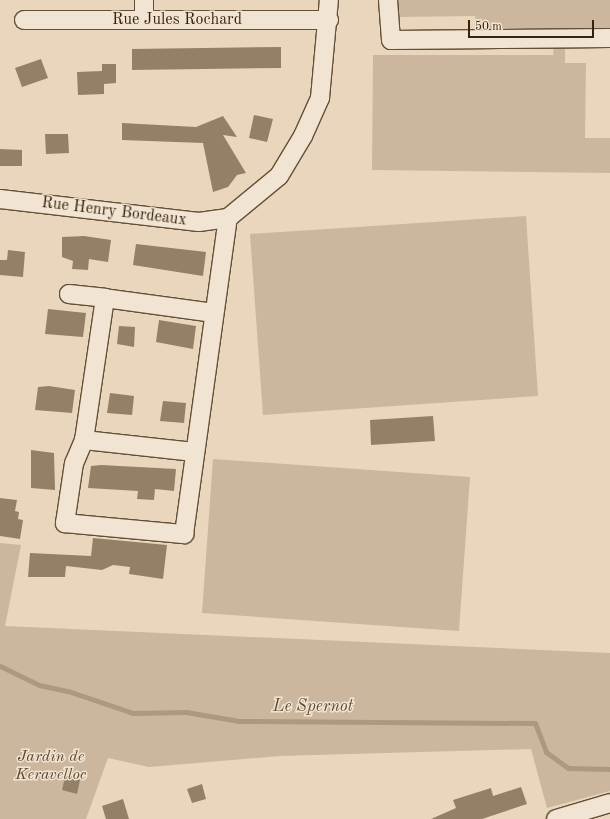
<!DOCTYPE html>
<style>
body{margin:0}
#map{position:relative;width:610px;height:819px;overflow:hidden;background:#ead6bc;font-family:"Old Standard TT",serif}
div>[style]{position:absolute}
.green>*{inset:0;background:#ccb79e}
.stream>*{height:5px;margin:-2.5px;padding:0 2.5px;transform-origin:2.5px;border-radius:2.5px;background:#ad997f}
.building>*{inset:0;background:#948067}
.roads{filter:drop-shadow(1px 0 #644f36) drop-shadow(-1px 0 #644f36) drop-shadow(0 1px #644f36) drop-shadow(0 -1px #644f36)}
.minor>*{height:18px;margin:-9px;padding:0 9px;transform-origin:9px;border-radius:9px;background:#f1e4d3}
span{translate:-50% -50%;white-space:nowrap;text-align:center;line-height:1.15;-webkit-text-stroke:3px #f1e4d3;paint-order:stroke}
.street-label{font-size:16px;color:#37220a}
.park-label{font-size:16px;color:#5c472f;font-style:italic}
.water-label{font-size:17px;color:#604c33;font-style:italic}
.scale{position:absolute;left:468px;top:20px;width:126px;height:18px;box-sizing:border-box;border:2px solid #37220a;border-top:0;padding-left:5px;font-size:12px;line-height:14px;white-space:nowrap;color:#37220a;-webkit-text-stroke:3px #f1e4d3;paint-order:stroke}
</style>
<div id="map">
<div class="green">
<div style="clip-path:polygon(397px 0,610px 0,610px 28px,476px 29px,475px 16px,398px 17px)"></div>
<div style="clip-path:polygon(554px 45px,565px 46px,565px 63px,586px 63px,585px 138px,610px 138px,610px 173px,372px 170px,373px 55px,553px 55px)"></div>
<div style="clip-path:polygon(526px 216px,538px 396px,263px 415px,250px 234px)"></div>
<div style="clip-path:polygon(213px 459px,470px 477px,459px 631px,202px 613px)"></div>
<div style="clip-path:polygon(0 543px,21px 545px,5px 626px,610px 653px,610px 791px,547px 808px,531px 749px,280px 756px,149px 767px,108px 758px,86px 819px,0 819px)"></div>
</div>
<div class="stream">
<div style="left:0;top:666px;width:43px;rotate:26deg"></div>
<div style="left:39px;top:685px;width:30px;rotate:12deg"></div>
<div style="left:68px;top:691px;width:69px;rotate:18.7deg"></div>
<div style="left:133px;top:713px;width:53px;rotate:-1.1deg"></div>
<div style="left:186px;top:712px;width:54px;rotate:9.6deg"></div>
<div style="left:239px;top:721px;width:296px;rotate:0.4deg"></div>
<div style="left:535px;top:723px;width:31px;rotate:69deg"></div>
<div style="left:546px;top:752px;width:27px;rotate:36deg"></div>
<div style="left:568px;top:768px;width:42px;rotate:1.4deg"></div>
</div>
<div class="building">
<div style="clip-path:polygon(281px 47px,281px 68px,132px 70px,132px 49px)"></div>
<div style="clip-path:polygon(41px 59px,48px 78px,22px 87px,15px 68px)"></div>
<div style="clip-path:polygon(102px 64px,116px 64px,116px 83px,104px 84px,104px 94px,78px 95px,77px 72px,102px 71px)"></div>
<div style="clip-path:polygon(254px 115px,273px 119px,267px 142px,249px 138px)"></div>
<div style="clip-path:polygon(223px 116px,237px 137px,223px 135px,246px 173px,237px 175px,228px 187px,213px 192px,203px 143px,122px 140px,122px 123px,196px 127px)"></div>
<div style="clip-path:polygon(45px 134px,68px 134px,69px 153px,46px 154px)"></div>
<div style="clip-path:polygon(0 149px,22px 150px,22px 166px,0 166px)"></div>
<div style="clip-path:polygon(84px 236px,111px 240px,108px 262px,89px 259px,88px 270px,72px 269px,73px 261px,62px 257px,62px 237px)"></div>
<div style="clip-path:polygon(136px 244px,206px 252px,203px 276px,133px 265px)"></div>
<div style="clip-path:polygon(8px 250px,25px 252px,23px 277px,0 275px,0 260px,7px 260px)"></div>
<div style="clip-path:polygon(48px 309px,86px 313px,83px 337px,45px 334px)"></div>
<div style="clip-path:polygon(159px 320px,196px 326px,193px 349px,156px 342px)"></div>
<div style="clip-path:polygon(119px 326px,135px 327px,134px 347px,117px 344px)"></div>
<div style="clip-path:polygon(49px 386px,75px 390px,72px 413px,35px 410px,38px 387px)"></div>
<div style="clip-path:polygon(110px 393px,134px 396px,132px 415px,107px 413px)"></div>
<div style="clip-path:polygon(163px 401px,186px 403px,184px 423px,160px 421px)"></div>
<div style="clip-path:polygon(433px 416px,435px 441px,371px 445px,370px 420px)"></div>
<div style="clip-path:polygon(31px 450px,54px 453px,55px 490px,31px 488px)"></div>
<div style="clip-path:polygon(101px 465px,176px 469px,174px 491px,155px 489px,154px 500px,137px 499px,138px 491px,88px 488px,91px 466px)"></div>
<div style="clip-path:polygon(0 498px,17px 500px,15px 511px,19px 512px,18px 519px,23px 520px,20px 539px,0 536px)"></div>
<div style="clip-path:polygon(93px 538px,167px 545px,163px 579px,129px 574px,130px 567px,113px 565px,102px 570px,66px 566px,65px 577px,28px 577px,30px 553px,91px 556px)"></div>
<div style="clip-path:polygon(65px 777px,80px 780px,77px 794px,62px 790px)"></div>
<div style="clip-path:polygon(202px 784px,206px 799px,192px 803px,187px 789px)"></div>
<div style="clip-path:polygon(521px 787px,527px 804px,482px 819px,431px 819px,456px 808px,453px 800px,491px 788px,493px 796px)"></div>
<div style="clip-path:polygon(123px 799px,129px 819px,106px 819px,102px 806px)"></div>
</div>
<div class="roads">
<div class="minor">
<div style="left:144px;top:0;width:20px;rotate:90deg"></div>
<div style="left:388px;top:0;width:40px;rotate:85.7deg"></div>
<div style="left:391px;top:40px;width:219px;rotate:-0.5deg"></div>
<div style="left:24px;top:20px;width:305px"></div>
<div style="left:0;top:199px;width:200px;rotate:6.6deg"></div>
<div style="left:199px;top:222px;width:29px;rotate:-8deg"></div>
<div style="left:228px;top:218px;width:66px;rotate:-39.5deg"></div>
<div style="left:279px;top:176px;width:47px;rotate:-59deg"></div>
<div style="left:303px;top:136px;width:42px;rotate:-65.9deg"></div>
<div style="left:320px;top:98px;width:98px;rotate:-84.8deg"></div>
<div style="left:69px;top:294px;width:36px;rotate:6deg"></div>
<div style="left:214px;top:313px;width:110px;rotate:-172.2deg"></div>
<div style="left:105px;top:298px;width:144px;rotate:98.4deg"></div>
<div style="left:84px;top:440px;width:25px;rotate:113deg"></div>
<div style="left:74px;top:463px;width:61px;rotate:98.5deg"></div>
<div style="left:65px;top:523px;width:120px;rotate:5.3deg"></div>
<div style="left:184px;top:534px;width:319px;rotate:-82.1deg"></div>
<div style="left:84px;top:440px;width:111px;rotate:6.2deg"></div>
<div style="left:556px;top:819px;width:56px;rotate:-16.5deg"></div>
</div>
</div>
<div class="street-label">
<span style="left:177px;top:20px">Rue Jules Rochard</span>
<span style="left:114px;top:212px;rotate:7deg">Rue Henry Bordeaux</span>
</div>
<div class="park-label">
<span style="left:51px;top:766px">Jardin de<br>Keravelloc</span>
</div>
<div class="water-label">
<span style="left:313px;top:707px">Le Spernot</span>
</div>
<div class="scale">50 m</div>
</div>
